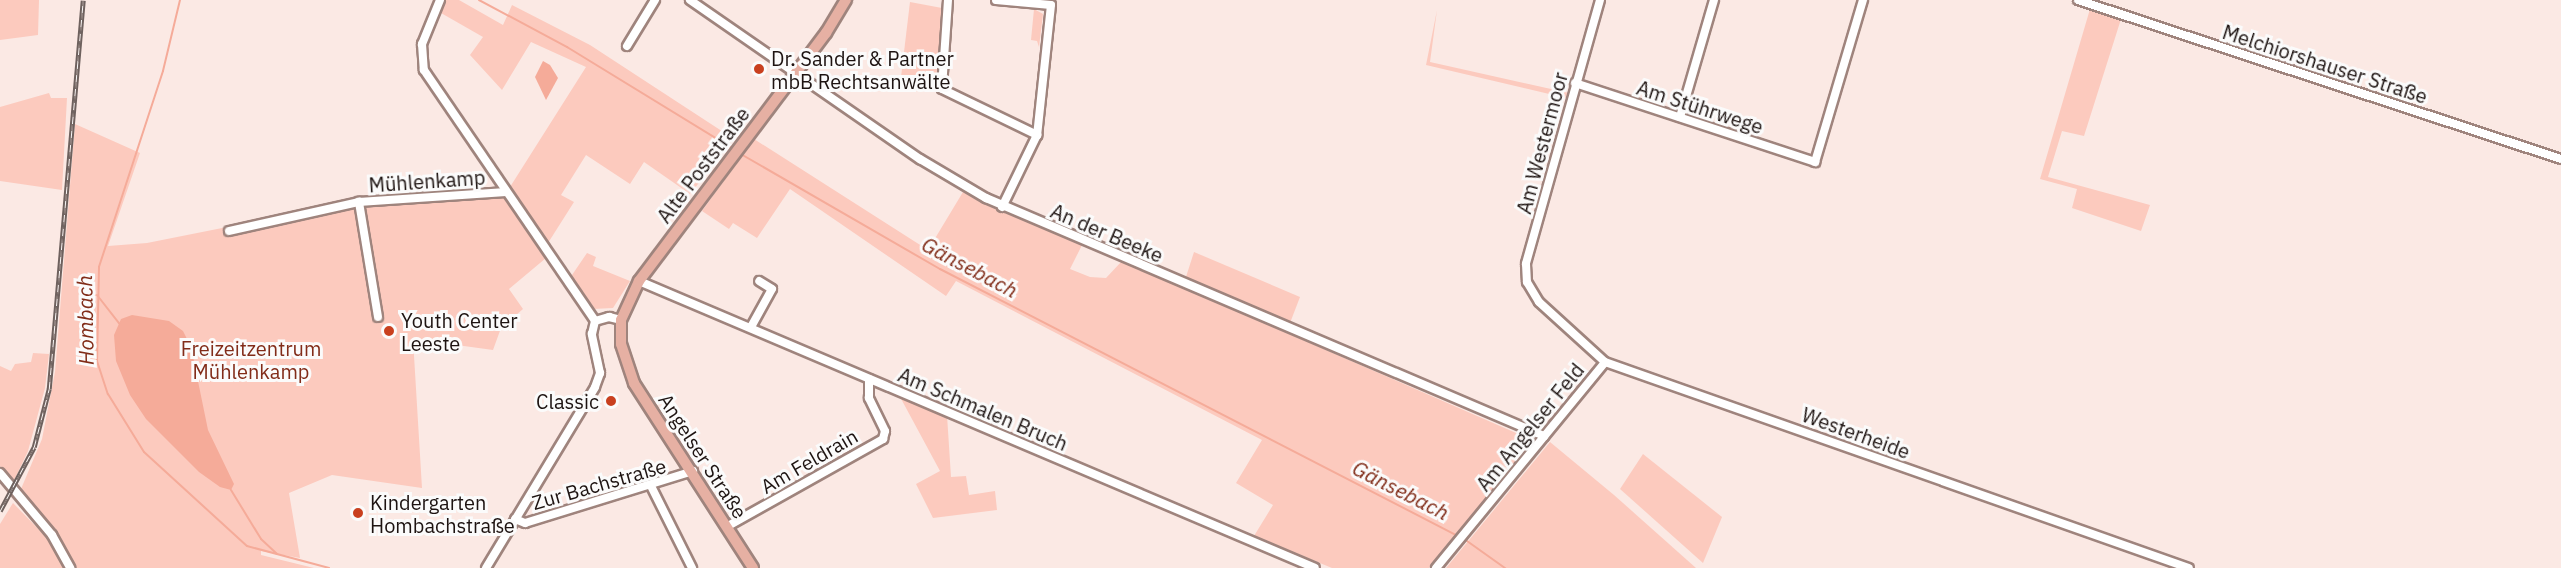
<!DOCTYPE html>
<meta charset="utf-8">
<style>
body{margin:0}
#map{position:relative;width:2561px;height:568px;overflow:hidden;background:#fbe9e4;font-family:"IBM Plex Sans",sans-serif}
div>[style]{position:absolute}
.green>*{inset:0;background:#fccabe}
.water>*{inset:0;background:#f5ab99}
.stream>*{height:2px;margin:-1px;padding:0 1px;transform-origin:1px;border-radius:1px;background:#f5ab99}
.roads{filter:drop-shadow(2px 0 #9f847d) drop-shadow(-2px 0 #9f847d) drop-shadow(0 2px #9f847d) drop-shadow(0 -2px #9f847d)}
.minor>*{height:8px;margin:-4px;padding:0 4px;transform-origin:4px;border-radius:4px;background:#fff}
.major>*{height:10px;margin:-5px;padding:0 5px;transform-origin:5px;border-radius:5px;background:#e6b0a3}
.rail>*{height:4.5px;margin-top:-2.25px;transform-origin:0;background:repeating-linear-gradient(90deg,#fbfbfb 0 7px,#6e615e 0 14px);box-sizing:border-box;border-block:2px solid #6e615e}
.dots>*{width:16px;height:16px;translate:-50% -50%;box-sizing:border-box;border:3px solid #fbfbfb;border-radius:50%}
span{translate:-50% -50%;white-space:nowrap;text-align:center;line-height:1.15;-webkit-text-stroke:6px #fbfbfb;paint-order:stroke}
.poi-label{font-size:20px;color:#1d1311}
.left{translate:0 -50%;text-align:left}
.right{translate:-100% -50%;text-align:right}
.street-label{font-size:20px;color:#1d1311}
.park-label{font-size:20px;color:#822c19}
.water-label{font-size:21px;color:#812c18;font-style:italic}
</style>
<div id="map">
<div class="green">
<div style="clip-path:polygon(0 0,39px 0,38px 35px,0 40px)"></div>
<div style="clip-path:polygon(446px 0,459px 0,503px 25px,512px 5px,590px 45px,734px 139px,690px 194px,644px 162px,630px 184px,586px 155px,561px 195px,574px 202px,548px 243px,510px 187px,586px 67px,531px 42px,502px 90px,470px 55px,483px 37px,441px 13px)"></div>
<div style="clip-path:polygon(910px 2px,942px 8px,937px 87px,901px 77px)"></div>
<div style="clip-path:polygon(1034px 9px,1043px 14px,1039px 47px,1037px 41px,1031px 40px)"></div>
<div style="clip-path:polygon(2090px 9px,2121px 19px,2084px 136px,2062px 131px,2048px 177px,2150px 205px,2141px 231px,2072px 208px,2077px 189px,2040px 179px)"></div>
<div style="clip-path:polygon(1437px 10px,1430px 62px,1569px 93px,1566px 98px,1426px 65px)"></div>
<div style="clip-path:polygon(49px 93px,51px 98px,67px 98px,62px 190px,0 181px,0 107px)"></div>
<div style="clip-path:polygon(75px 124px,140px 153px,108px 246px,147px 243px,317px 209px,498px 196px,508px 200px,546px 258px,509px 289px,523px 309px,501px 328px,493px 350px,413px 339px,422px 488px,332px 475px,289px 493px,300px 558px,261px 551px,261px 555px,314px 568px,74px 568px,59px 539px,21px 489px,42px 439px,55px 372px)"></div>
<div style="clip-path:polygon(754px 139px,928px 250px,963px 192px,1082px 245px,1070px 269px,1090px 277px,1106px 278px,1122px 261px,1523px 436px,1527px 448px,1429px 568px,1332px 568px,1254px 536px,1273px 505px,1236px 483px,1262px 440px,956px 281px,946px 296px,790px 189px,757px 238px,733px 223px,729px 229px,702px 211px)"></div>
<div style="clip-path:polygon(1194px 252px,1300px 297px,1290px 323px,1185px 280px)"></div>
<div style="clip-path:polygon(587px 253px,596px 257px,593px 266px,630px 281px,613px 308px,593px 309px,574px 283px,572px 275px)"></div>
<div style="clip-path:polygon(33px 353px,49px 354px,45px 388px,28px 451px,13px 483px,0 466px,0 366px,11px 371px,15px 364px,31px 362px)"></div>
<div style="clip-path:polygon(899px 395px,947px 415px,951px 477px,966px 476px,969px 495px,995px 491px,997px 510px,933px 518px,916px 484px,940px 471px)"></div>
<div style="clip-path:polygon(1550px 442px,1614px 495px,1696px 568px,1446px 568px)"></div>
<div style="clip-path:polygon(1643px 454px,1722px 517px,1703px 563px,1620px 489px)"></div>
<div style="clip-path:polygon(13px 503px,53px 544px,64px 568px,0 568px,0 524px)"></div>
</div>
<div class="water">
<div style="clip-path:polygon(543px 61px,550px 65px,558px 78px,546px 100px,535px 77px)"></div>
<div style="clip-path:polygon(132px 315px,169px 321px,183px 331px,191px 347px,208px 430px,234px 484px,231px 490px,220px 487px,199px 472px,146px 419px,130px 395px,116px 361px,114px 335px,121px 319px)"></div>
</div>
<div class="stream">
<div style="left:180px;top:0;width:73px;rotate:103.5deg"></div>
<div style="left:163px;top:71px;width:206px;rotate:108.1deg"></div>
<div style="left:99px;top:267px;width:94px;rotate:91.2deg"></div>
<div style="left:97px;top:361px;width:35px;rotate:72deg"></div>
<div style="left:108px;top:394px;width:68px;rotate:58.2deg"></div>
<div style="left:144px;top:452px;width:139px;rotate:42.4deg"></div>
<div style="left:247px;top:546px;width:85px;rotate:15deg"></div>
<div style="left:479px;top:0;width:100px;rotate:28.1deg"></div>
<div style="left:567px;top:47px;width:197px;rotate:31.5deg"></div>
<div style="left:739px;top:153px;width:232px;rotate:30deg"></div>
<div style="left:940px;top:269px;width:585px;rotate:27.27deg"></div>
<div style="left:97px;top:295px;width:36px;rotate:52deg"></div>
<div style="left:231px;top:490px;width:57px;rotate:58.5deg"></div>
<div style="left:261px;top:539px;width:22px;rotate:43deg"></div>
<div style="left:1467px;top:541px;width:47px;rotate:35.4deg"></div>
</div>
<div class="roads">
<div class="minor">
<div style="left:440px;top:0;width:48px;rotate:112.2deg"></div>
<div style="left:422px;top:44px;width:26px;rotate:86deg"></div>
<div style="left:424px;top:70px;width:304px;rotate:55.7deg"></div>
<div style="left:690px;top:0;width:280px;rotate:34.7deg"></div>
<div style="left:920px;top:159px;width:77px;rotate:30.6deg"></div>
<div style="left:986px;top:198px;width:607px;rotate:23.1deg"></div>
<div style="left:948px;top:0;width:89px;rotate:93.9deg"></div>
<div style="left:942px;top:89px;width:106px;rotate:25.8deg"></div>
<div style="left:996px;top:0;width:55px;rotate:5.2deg"></div>
<div style="left:1051px;top:5px;width:131px;rotate:96.1deg"></div>
<div style="left:1037px;top:135px;width:80px;rotate:115.9deg"></div>
<div style="left:1600px;top:0;width:274px;rotate:105.7deg"></div>
<div style="left:1526px;top:264px;width:18px;rotate:87deg"></div>
<div style="left:1527px;top:282px;width:23px;rotate:59deg"></div>
<div style="left:1539px;top:302px;width:89px;rotate:42.3deg"></div>
<div style="left:1605px;top:362px;width:619px;rotate:19.43deg"></div>
<div style="left:2078px;top:0;width:508px;rotate:18.22deg"></div>
<div style="left:627px;top:46px;width:54px;rotate:-58.7deg"></div>
<div style="left:1575px;top:83px;width:253px;rotate:18.2deg"></div>
<div style="left:1815px;top:162px;width:169px;rotate:-73.5deg"></div>
<div style="left:1680px;top:117px;width:122px;rotate:-73.8deg"></div>
<div style="left:229px;top:231px;width:133px;rotate:-12.6deg"></div>
<div style="left:639px;top:281px;width:734px;rotate:23deg"></div>
<div style="left:378px;top:317px;width:117px;rotate:-99.4deg"></div>
<div style="left:359px;top:202px;width:147px;rotate:-3.9deg"></div>
<div style="left:751px;top:327px;width:43px;rotate:-61.1deg"></div>
<div style="left:772px;top:289px;width:15px;rotate:-148deg"></div>
<div style="left:0;top:473px;width:81px;rotate:50deg"></div>
<div style="left:52px;top:535px;width:38px;rotate:61deg"></div>
<div style="left:651px;top:486px;width:92px;rotate:63.4deg"></div>
<div style="left:515px;top:519px;width:11px;rotate:22deg"></div>
<div style="left:525px;top:523px;width:176px;rotate:-17.2deg"></div>
<div style="left:728px;top:526px;width:178px;rotate:-29.3deg"></div>
<div style="left:883px;top:439px;width:8px;rotate:-76deg"></div>
<div style="left:885px;top:431px;width:37px;rotate:-116deg"></div>
<div style="left:869px;top:398px;width:19px;rotate:-90deg"></div>
<div style="left:486px;top:568px;width:211px;rotate:-58.9deg"></div>
<div style="left:595px;top:387px;width:15px;rotate:-70deg"></div>
<div style="left:600px;top:373px;width:40px;rotate:-102deg"></div>
<div style="left:592px;top:334px;width:13px;rotate:-77deg"></div>
<div style="left:595px;top:321px;width:15px;rotate:-16deg"></div>
<div style="left:609px;top:317px;width:12px;rotate:14deg"></div>
<div style="left:1436px;top:568px;width:266px;rotate:-50.6deg"></div>
</div>
<div class="major">
<div style="left:753px;top:568px;width:220px;rotate:-122.8deg"></div>
<div style="left:634px;top:383px;width:41px;rotate:-108.4deg"></div>
<div style="left:621px;top:344px;width:24px;rotate:-90deg"></div>
<div style="left:621px;top:320px;width:43px;rotate:-65.2deg"></div>
<div style="left:639px;top:281px;width:311px;rotate:-53deg"></div>
<div style="left:826px;top:33px;width:39px;rotate:-59deg"></div>
</div>
</div>
<div class="rail">
<div style="left:0;top:511px;width:72px;rotate:-62deg"></div>
<div style="left:34px;top:447px;width:60px;rotate:-75.5deg"></div>
<div style="left:49px;top:389px;width:390px;rotate:-85deg"></div>
</div>
<div class="dots">
<div style="left:759px;top:69px;background:#c9401f"></div>
<div style="left:389px;top:331px;background:#c9401f"></div>
<div style="left:611px;top:401px;background:#c9401f"></div>
<div style="left:358px;top:513px;background:#c9401f"></div>
</div>
<div class="poi-label">
<span class="left" style="left:771px;top:70px">Dr. Sander &amp; Partner<br>mbB Rechtsanwälte</span>
<span class="left" style="left:401px;top:332px">Youth Center<br>Leeste</span>
<span class="right" style="left:599px;top:401px">Classic</span>
<span class="left" style="left:370px;top:514px">Kindergarten<br>Hombachstraße</span>
</div>
<div class="street-label">
<span style="left:2325px;top:64px;rotate:18deg">Melchiorshauser Straße</span>
<span style="left:1700px;top:107px;rotate:18deg">Am Stührwege</span>
<span style="left:1542px;top:143px;rotate:-75deg">Am Westermoor</span>
<span style="left:703px;top:165px;rotate:-53deg">Alte Poststraße</span>
<span style="left:427px;top:181px;rotate:-4deg">Mühlenkamp</span>
<span style="left:1107px;top:233px;rotate:23deg">An der Beeke</span>
<span style="left:983px;top:409px;rotate:23deg">Am Schmalen Bruch</span>
<span style="left:1530px;top:427px;rotate:-51deg">Am Angelser Feld</span>
<span style="left:1856px;top:433px;rotate:20deg">Westerheide</span>
<span style="left:703px;top:456px;rotate:57deg">Angelser Straße</span>
<span style="left:809px;top:461px;rotate:-30deg">Am Feldrain</span>
<span style="left:599px;top:484px;rotate:-16deg">Zur Bachstraße</span>
</div>
<div class="park-label">
<span style="left:251px;top:360px">Freizeitzentrum<br>Mühlenkamp</span>
</div>
<div class="water-label">
<span style="left:970px;top:267px;rotate:28deg">Gänsebach</span>
<span style="left:85px;top:320px;rotate:-91deg">Hombach</span>
<span style="left:1401px;top:490px;rotate:27deg">Gänsebach</span>
</div>
</div>
